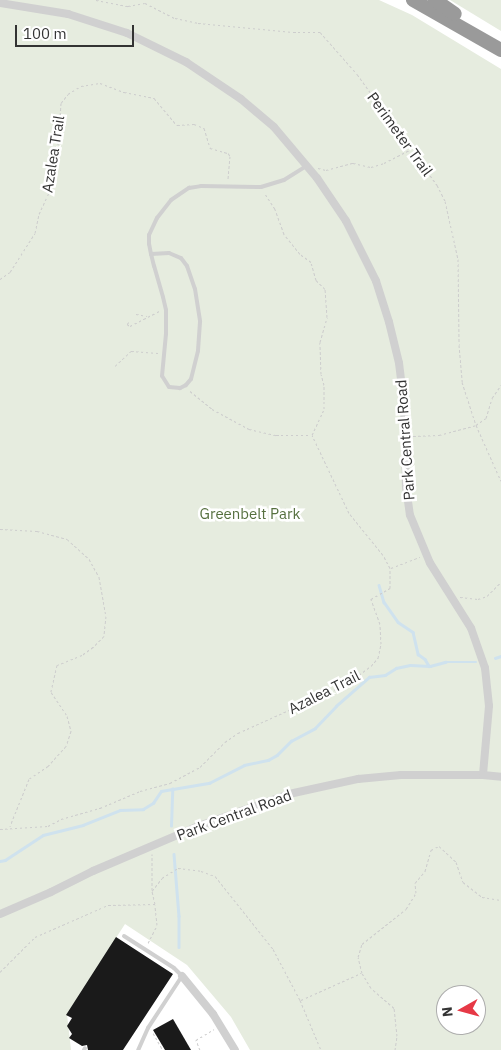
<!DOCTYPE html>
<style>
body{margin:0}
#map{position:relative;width:501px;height:1050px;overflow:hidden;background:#fff;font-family:"IBM Plex Sans",sans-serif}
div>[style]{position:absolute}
.green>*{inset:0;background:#e6ecdf}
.stream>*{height:2.5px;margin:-1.25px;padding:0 1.25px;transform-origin:1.25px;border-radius:1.25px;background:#cfe2ee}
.building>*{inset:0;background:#1a1a1a}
.path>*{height:1px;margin-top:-0.5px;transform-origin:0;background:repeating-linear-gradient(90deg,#cdcdcd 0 2.5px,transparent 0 5px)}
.lane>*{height:4px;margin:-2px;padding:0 2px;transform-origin:2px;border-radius:2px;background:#d0d0d0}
.street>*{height:8px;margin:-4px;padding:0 4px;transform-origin:4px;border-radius:4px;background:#d0d0d0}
.highway>*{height:14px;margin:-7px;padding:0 7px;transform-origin:7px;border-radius:7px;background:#9a9a9a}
span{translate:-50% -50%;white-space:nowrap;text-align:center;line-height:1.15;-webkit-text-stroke:5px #fff;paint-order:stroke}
.street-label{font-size:15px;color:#333}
.park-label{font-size:15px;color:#56703f}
.north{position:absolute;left:436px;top:985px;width:50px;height:50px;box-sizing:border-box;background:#fff;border:1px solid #adadad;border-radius:50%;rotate:263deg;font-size:14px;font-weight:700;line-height:20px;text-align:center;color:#333}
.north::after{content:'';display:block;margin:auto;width:18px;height:22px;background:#e63946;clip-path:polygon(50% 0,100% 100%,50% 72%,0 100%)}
.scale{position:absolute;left:15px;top:25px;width:119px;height:22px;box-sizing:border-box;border:2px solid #333;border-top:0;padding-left:6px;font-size:15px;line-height:18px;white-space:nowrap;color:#333;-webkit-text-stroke:4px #fff;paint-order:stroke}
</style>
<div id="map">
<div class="green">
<div style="clip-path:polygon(evenodd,0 0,379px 0,412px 15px,501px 69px,501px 1050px,250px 1050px,231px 1017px,187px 965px,125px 924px,67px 1014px,71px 1050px,0 1050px,0 0,446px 995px,476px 995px,476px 1025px,446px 1025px,446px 995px)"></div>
<div style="clip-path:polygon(450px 0,501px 0,501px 31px)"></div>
</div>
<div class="stream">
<div style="left:379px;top:585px;width:18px;rotate:74deg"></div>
<div style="left:384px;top:602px;width:24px;rotate:55deg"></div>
<div style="left:398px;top:622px;width:18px;rotate:34deg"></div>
<div style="left:413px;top:632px;width:23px;rotate:77deg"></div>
<div style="left:418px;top:654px;width:9px;rotate:36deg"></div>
<div style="left:425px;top:659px;width:8px;rotate:60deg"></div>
<div style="left:495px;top:658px;width:6px;rotate:-18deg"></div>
<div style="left:171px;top:826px;width:37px;rotate:-88deg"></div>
<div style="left:174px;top:854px;width:62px;rotate:85.4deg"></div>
<div style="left:179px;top:916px;width:31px;rotate:90deg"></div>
<div style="left:0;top:861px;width:5px;rotate:-11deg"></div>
<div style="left:5px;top:860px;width:45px;rotate:-33.3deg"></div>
<div style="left:43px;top:835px;width:41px;rotate:-14deg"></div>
<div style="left:83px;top:825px;width:40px;rotate:-22deg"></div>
<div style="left:120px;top:810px;width:23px;rotate:-2deg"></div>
<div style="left:143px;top:809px;width:12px;rotate:-31deg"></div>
<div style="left:153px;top:803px;width:14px;rotate:-56deg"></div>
<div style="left:161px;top:791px;width:49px;rotate:-9.5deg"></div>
<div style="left:209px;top:783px;width:39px;rotate:-27deg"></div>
<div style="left:244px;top:765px;width:25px;rotate:-12deg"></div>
<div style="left:268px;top:760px;width:10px;rotate:-29deg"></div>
<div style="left:277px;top:755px;width:20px;rotate:-45deg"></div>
<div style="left:291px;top:741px;width:27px;rotate:-28deg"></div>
<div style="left:315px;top:728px;width:30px;rotate:-46deg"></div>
<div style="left:336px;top:706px;width:44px;rotate:-41.3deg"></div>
<div style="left:369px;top:677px;width:16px;rotate:-7deg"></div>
<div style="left:385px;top:675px;width:13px;rotate:-32deg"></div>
<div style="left:396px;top:668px;width:14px;rotate:-12deg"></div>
<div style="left:410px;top:665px;width:20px;rotate:3deg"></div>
<div style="left:430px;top:666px;width:16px;rotate:-15deg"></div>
<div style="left:445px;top:662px;width:31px"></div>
</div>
<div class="building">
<div style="clip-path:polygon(116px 937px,173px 974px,123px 1050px,88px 1050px,87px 1045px,82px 1046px,69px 1038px,72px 1034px,67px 1026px,72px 1018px,66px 1015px)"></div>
<div style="clip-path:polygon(173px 1019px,191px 1050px,165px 1050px,153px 1030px)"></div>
</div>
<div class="path">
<div style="left:96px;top:0;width:33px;rotate:11deg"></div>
<div style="left:128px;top:6px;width:17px;rotate:-10deg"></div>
<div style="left:145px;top:3px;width:34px;rotate:27deg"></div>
<div style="left:175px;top:18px;width:24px;rotate:12deg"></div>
<div style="left:198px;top:23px;width:95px;rotate:5.4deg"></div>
<div style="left:293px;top:32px;width:27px"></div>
<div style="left:320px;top:32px;width:56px;rotate:48.6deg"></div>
<div style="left:357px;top:74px;width:137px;rotate:54.2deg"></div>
<div style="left:437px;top:185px;width:18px;rotate:63deg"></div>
<div style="left:445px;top:201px;width:59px;rotate:77.4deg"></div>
<div style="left:458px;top:259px;width:86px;rotate:89.3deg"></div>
<div style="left:459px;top:345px;width:37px;rotate:85deg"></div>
<div style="left:462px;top:382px;width:45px;rotate:72deg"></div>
<div style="left:476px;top:425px;width:12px;rotate:-35deg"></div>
<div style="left:486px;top:418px;width:21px;rotate:-73deg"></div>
<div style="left:492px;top:398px;width:16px;rotate:-55deg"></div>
<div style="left:318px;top:168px;width:8px;rotate:14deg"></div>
<div style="left:326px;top:170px;width:28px;rotate:-15deg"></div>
<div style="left:353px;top:163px;width:18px;rotate:13deg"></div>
<div style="left:371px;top:167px;width:14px;rotate:-17deg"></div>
<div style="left:384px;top:163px;width:28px;rotate:-27deg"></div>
<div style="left:0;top:279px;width:12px;rotate:-35deg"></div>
<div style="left:10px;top:272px;width:46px;rotate:-57.3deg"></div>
<div style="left:35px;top:233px;width:19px;rotate:-78deg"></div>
<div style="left:39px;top:214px;width:23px;rotate:-65deg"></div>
<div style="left:49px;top:193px;width:49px;rotate:-79.4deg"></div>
<div style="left:58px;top:145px;width:42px;rotate:-85.9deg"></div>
<div style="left:61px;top:103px;width:11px;rotate:-52deg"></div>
<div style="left:68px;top:94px;width:15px;rotate:-32deg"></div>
<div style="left:81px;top:86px;width:19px;rotate:-9deg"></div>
<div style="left:100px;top:83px;width:26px;rotate:21deg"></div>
<div style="left:124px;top:92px;width:31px;rotate:11deg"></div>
<div style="left:154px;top:98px;width:35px;rotate:50deg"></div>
<div style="left:177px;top:125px;width:17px;rotate:-3deg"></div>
<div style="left:194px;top:124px;width:11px;rotate:22deg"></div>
<div style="left:204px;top:128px;width:21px;rotate:73deg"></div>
<div style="left:210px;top:148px;width:19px;rotate:16deg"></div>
<div style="left:228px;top:153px;width:4px;rotate:56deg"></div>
<div style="left:230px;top:156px;width:23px;rotate:95deg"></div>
<div style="left:136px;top:314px;width:11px;rotate:10deg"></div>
<div style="left:129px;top:322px;width:3px;rotate:135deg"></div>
<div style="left:127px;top:324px;width:4px;rotate:34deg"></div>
<div style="left:130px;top:326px;width:34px;rotate:-27deg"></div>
<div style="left:115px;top:366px;width:22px;rotate:-43deg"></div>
<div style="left:131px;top:351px;width:27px;rotate:4deg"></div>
<div style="left:190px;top:391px;width:28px;rotate:39deg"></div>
<div style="left:212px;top:409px;width:42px;rotate:28.4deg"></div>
<div style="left:249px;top:429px;width:28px;rotate:13deg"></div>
<div style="left:276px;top:435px;width:35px"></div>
<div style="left:413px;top:436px;width:26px;rotate:-2deg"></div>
<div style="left:439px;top:435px;width:38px;rotate:-15deg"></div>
<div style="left:476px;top:425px;width:61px;rotate:65.9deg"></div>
<div style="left:0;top:529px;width:37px;rotate:3deg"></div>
<div style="left:37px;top:531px;width:31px;rotate:15deg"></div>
<div style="left:67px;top:539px;width:30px;rotate:42deg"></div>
<div style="left:89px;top:559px;width:21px;rotate:61deg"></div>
<div style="left:99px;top:577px;width:40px;rotate:80deg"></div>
<div style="left:106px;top:616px;width:20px;rotate:96deg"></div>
<div style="left:104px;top:636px;width:16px;rotate:135deg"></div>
<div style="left:93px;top:647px;width:14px;rotate:144deg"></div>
<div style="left:82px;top:655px;width:27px;rotate:158deg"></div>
<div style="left:57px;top:665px;width:28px;rotate:103deg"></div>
<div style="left:51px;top:692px;width:29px;rotate:56deg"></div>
<div style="left:67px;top:716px;width:16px;rotate:75deg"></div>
<div style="left:71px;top:731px;width:16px;rotate:108deg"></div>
<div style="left:66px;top:746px;width:27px;rotate:132deg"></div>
<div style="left:48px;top:766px;width:23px;rotate:146deg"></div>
<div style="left:29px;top:779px;width:51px;rotate:112deg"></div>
<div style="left:391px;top:568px;width:31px;rotate:-21deg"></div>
<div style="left:460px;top:597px;width:18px;rotate:6deg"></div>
<div style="left:478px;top:599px;width:9px;rotate:-18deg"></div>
<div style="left:487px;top:596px;width:20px;rotate:-45deg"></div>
<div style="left:0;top:829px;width:48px;rotate:-3.6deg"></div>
<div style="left:48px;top:826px;width:15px;rotate:-28deg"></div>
<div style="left:61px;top:819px;width:41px;rotate:-15.8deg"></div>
<div style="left:100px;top:808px;width:43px;rotate:-23deg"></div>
<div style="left:140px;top:791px;width:31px;rotate:-15deg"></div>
<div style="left:170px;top:783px;width:34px;rotate:-28deg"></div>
<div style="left:200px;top:767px;width:35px;rotate:-45deg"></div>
<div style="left:225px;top:742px;width:16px;rotate:-35deg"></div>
<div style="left:238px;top:733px;width:120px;rotate:-24.2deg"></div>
<div style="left:347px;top:684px;width:30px;rotate:-37deg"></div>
<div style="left:371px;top:666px;width:11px;rotate:-49deg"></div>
<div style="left:378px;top:658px;width:14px;rotate:-78deg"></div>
<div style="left:381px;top:644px;width:20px;rotate:-93deg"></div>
<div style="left:380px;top:624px;width:27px;rotate:-110deg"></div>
<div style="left:371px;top:599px;width:22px;rotate:-30deg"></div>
<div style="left:390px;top:588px;width:20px;rotate:-90deg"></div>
<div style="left:390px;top:568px;width:15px;rotate:-118deg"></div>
<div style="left:383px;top:555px;width:54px;rotate:-129deg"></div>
<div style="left:349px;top:513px;width:86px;rotate:-115.4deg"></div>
<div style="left:312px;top:435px;width:29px;rotate:-65deg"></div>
<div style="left:324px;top:409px;width:24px;rotate:-90deg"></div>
<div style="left:324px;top:385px;width:11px;rotate:-105deg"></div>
<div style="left:321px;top:374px;width:32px;rotate:-92deg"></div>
<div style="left:320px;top:342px;width:26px;rotate:-74deg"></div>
<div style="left:327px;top:317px;width:28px;rotate:-94deg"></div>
<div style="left:325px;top:289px;width:13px;rotate:-135deg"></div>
<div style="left:316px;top:280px;width:19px;rotate:-106deg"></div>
<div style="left:311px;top:262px;width:14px;rotate:-144deg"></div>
<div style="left:300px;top:254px;width:26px;rotate:-129deg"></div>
<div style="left:284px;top:234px;width:27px;rotate:-110deg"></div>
<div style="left:275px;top:209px;width:20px;rotate:-123deg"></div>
<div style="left:152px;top:890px;width:36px;rotate:-90deg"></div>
<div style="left:148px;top:943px;width:20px;rotate:-63deg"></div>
<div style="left:157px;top:925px;width:20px;rotate:-96deg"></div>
<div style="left:0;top:972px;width:49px;rotate:-45deg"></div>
<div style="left:35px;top:937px;width:80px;rotate:-23.7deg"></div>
<div style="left:108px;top:905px;width:47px;rotate:-1.2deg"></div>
<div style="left:155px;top:904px;width:13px;rotate:-103deg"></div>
<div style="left:152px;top:891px;width:16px;rotate:-52deg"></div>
<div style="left:162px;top:878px;width:19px;rotate:-32deg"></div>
<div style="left:178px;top:868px;width:23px;rotate:7deg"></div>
<div style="left:201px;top:871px;width:15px;rotate:20deg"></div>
<div style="left:215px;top:876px;width:93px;rotate:51.5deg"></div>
<div style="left:273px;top:949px;width:58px;rotate:62.1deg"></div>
<div style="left:300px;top:1000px;width:54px;rotate:67.2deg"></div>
<div style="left:301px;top:1000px;width:66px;rotate:-24.2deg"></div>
<div style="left:153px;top:1033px;width:20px;rotate:60deg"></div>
<div style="left:200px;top:1050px;width:11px;rotate:-112deg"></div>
<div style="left:196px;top:1040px;width:21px;rotate:-31deg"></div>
<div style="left:395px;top:1050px;width:14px;rotate:-82deg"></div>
<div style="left:397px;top:1036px;width:28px;rotate:-96deg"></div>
<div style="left:394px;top:1008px;width:30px;rotate:-139deg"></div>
<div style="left:371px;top:988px;width:17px;rotate:-121deg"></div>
<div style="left:362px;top:973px;width:16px;rotate:-104deg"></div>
<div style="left:358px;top:957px;width:14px;rotate:-73deg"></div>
<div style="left:362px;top:944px;width:56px;rotate:-38.5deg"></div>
<div style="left:406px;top:909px;width:19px;rotate:-58deg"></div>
<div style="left:416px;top:893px;width:10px;rotate:-96deg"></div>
<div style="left:415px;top:883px;width:16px;rotate:-50deg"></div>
<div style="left:425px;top:871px;width:22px;rotate:-74deg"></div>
<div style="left:431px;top:850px;width:9px;rotate:-27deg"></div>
<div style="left:439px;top:846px;width:23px;rotate:43deg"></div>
<div style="left:456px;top:862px;width:21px;rotate:71deg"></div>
<div style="left:463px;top:882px;width:24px;rotate:38deg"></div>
<div style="left:482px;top:897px;width:19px;rotate:9deg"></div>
</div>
<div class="lane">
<div style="left:151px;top:254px;width:18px;rotate:-3deg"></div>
<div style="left:169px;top:253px;width:13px;rotate:23deg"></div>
<div style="left:181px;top:258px;width:10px;rotate:53deg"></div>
<div style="left:187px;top:266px;width:24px;rotate:71deg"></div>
<div style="left:195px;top:289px;width:33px;rotate:81deg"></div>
<div style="left:200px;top:322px;width:29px;rotate:94deg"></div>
<div style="left:198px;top:351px;width:29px;rotate:104deg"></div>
<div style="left:191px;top:379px;width:8px;rotate:130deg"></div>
<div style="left:186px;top:385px;width:7px;rotate:153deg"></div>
<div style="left:180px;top:388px;width:11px;rotate:-175deg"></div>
<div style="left:169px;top:387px;width:13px;rotate:-122deg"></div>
<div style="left:162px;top:376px;width:42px;rotate:-84.6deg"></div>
<div style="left:166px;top:334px;width:24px;rotate:-90deg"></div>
<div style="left:166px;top:310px;width:13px;rotate:-103deg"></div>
<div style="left:163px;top:297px;width:32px;rotate:-106deg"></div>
<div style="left:154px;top:266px;width:12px;rotate:-104deg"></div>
<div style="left:151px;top:254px;width:10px;rotate:-101deg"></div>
<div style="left:149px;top:244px;width:9px;rotate:-90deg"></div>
<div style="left:149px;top:235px;width:19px;rotate:-65deg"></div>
<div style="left:157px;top:218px;width:23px;rotate:-52deg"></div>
<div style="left:171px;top:200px;width:22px;rotate:-34deg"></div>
<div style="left:189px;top:188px;width:12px;rotate:-9deg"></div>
<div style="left:201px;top:186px;width:60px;rotate:1deg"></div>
<div style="left:261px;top:187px;width:24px;rotate:-17deg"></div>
<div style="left:284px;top:180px;width:28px;rotate:-32deg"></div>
<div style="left:124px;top:936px;width:59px;rotate:32.6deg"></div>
<div style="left:174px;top:968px;width:11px;rotate:45deg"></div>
<div style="left:182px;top:976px;width:62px;rotate:123.2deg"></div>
<div style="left:148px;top:1028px;width:24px;rotate:114deg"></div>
<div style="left:84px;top:1050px;width:2px;rotate:-63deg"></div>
</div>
<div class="street">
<div style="left:0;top:3px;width:69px;rotate:9.2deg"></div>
<div style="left:68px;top:14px;width:62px;rotate:17.9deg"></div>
<div style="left:127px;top:33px;width:66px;rotate:26.2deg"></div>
<div style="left:186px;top:62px;width:66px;rotate:33.9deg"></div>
<div style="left:241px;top:99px;width:43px;rotate:40.3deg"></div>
<div style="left:274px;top:127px;width:67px;rotate:49.9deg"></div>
<div style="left:317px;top:178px;width:52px;rotate:56deg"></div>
<div style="left:346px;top:221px;width:67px;rotate:63.4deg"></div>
<div style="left:376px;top:281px;width:43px;rotate:72.4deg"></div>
<div style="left:389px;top:322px;width:42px;rotate:76.3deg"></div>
<div style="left:399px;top:363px;width:38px;rotate:83deg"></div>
<div style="left:404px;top:401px;width:86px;rotate:88.7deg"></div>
<div style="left:406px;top:487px;width:28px;rotate:82deg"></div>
<div style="left:410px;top:515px;width:52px;rotate:67.4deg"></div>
<div style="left:430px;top:563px;width:77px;rotate:57.8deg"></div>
<div style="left:471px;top:628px;width:42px;rotate:70.7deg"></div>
<div style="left:485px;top:668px;width:38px;rotate:84deg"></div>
<div style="left:489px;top:706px;width:69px;rotate:95deg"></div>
<div style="left:0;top:914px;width:56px;rotate:-23.3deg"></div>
<div style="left:51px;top:892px;width:47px;rotate:-26.6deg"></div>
<div style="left:93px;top:871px;width:112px;rotate:-23.1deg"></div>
<div style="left:196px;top:827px;width:99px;rotate:-19.5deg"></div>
<div style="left:289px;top:794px;width:71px;rotate:-12.3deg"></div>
<div style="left:358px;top:779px;width:43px;rotate:-5.3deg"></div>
<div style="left:401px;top:775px;width:82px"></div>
<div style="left:483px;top:775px;width:18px;rotate:6deg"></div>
<div style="left:182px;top:976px;width:49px;rotate:50.8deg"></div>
<div style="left:213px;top:1014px;width:42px;rotate:58.6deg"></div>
</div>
<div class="highway">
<div style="left:413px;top:0;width:101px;rotate:29.6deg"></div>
<div style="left:435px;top:0;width:24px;rotate:35deg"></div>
</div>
<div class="street-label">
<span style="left:400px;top:134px;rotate:54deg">Perimeter Trail</span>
<span style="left:53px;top:154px;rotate:-81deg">Azalea Trail</span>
<span style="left:405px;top:440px;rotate:-94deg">Park Central Road</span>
<span style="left:324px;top:692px;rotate:-27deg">Azalea Trail</span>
<span style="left:234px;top:815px;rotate:-20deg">Park Central Road</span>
</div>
<div class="park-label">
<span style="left:250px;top:514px">Greenbelt Park</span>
</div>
<div class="north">N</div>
<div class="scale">100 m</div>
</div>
